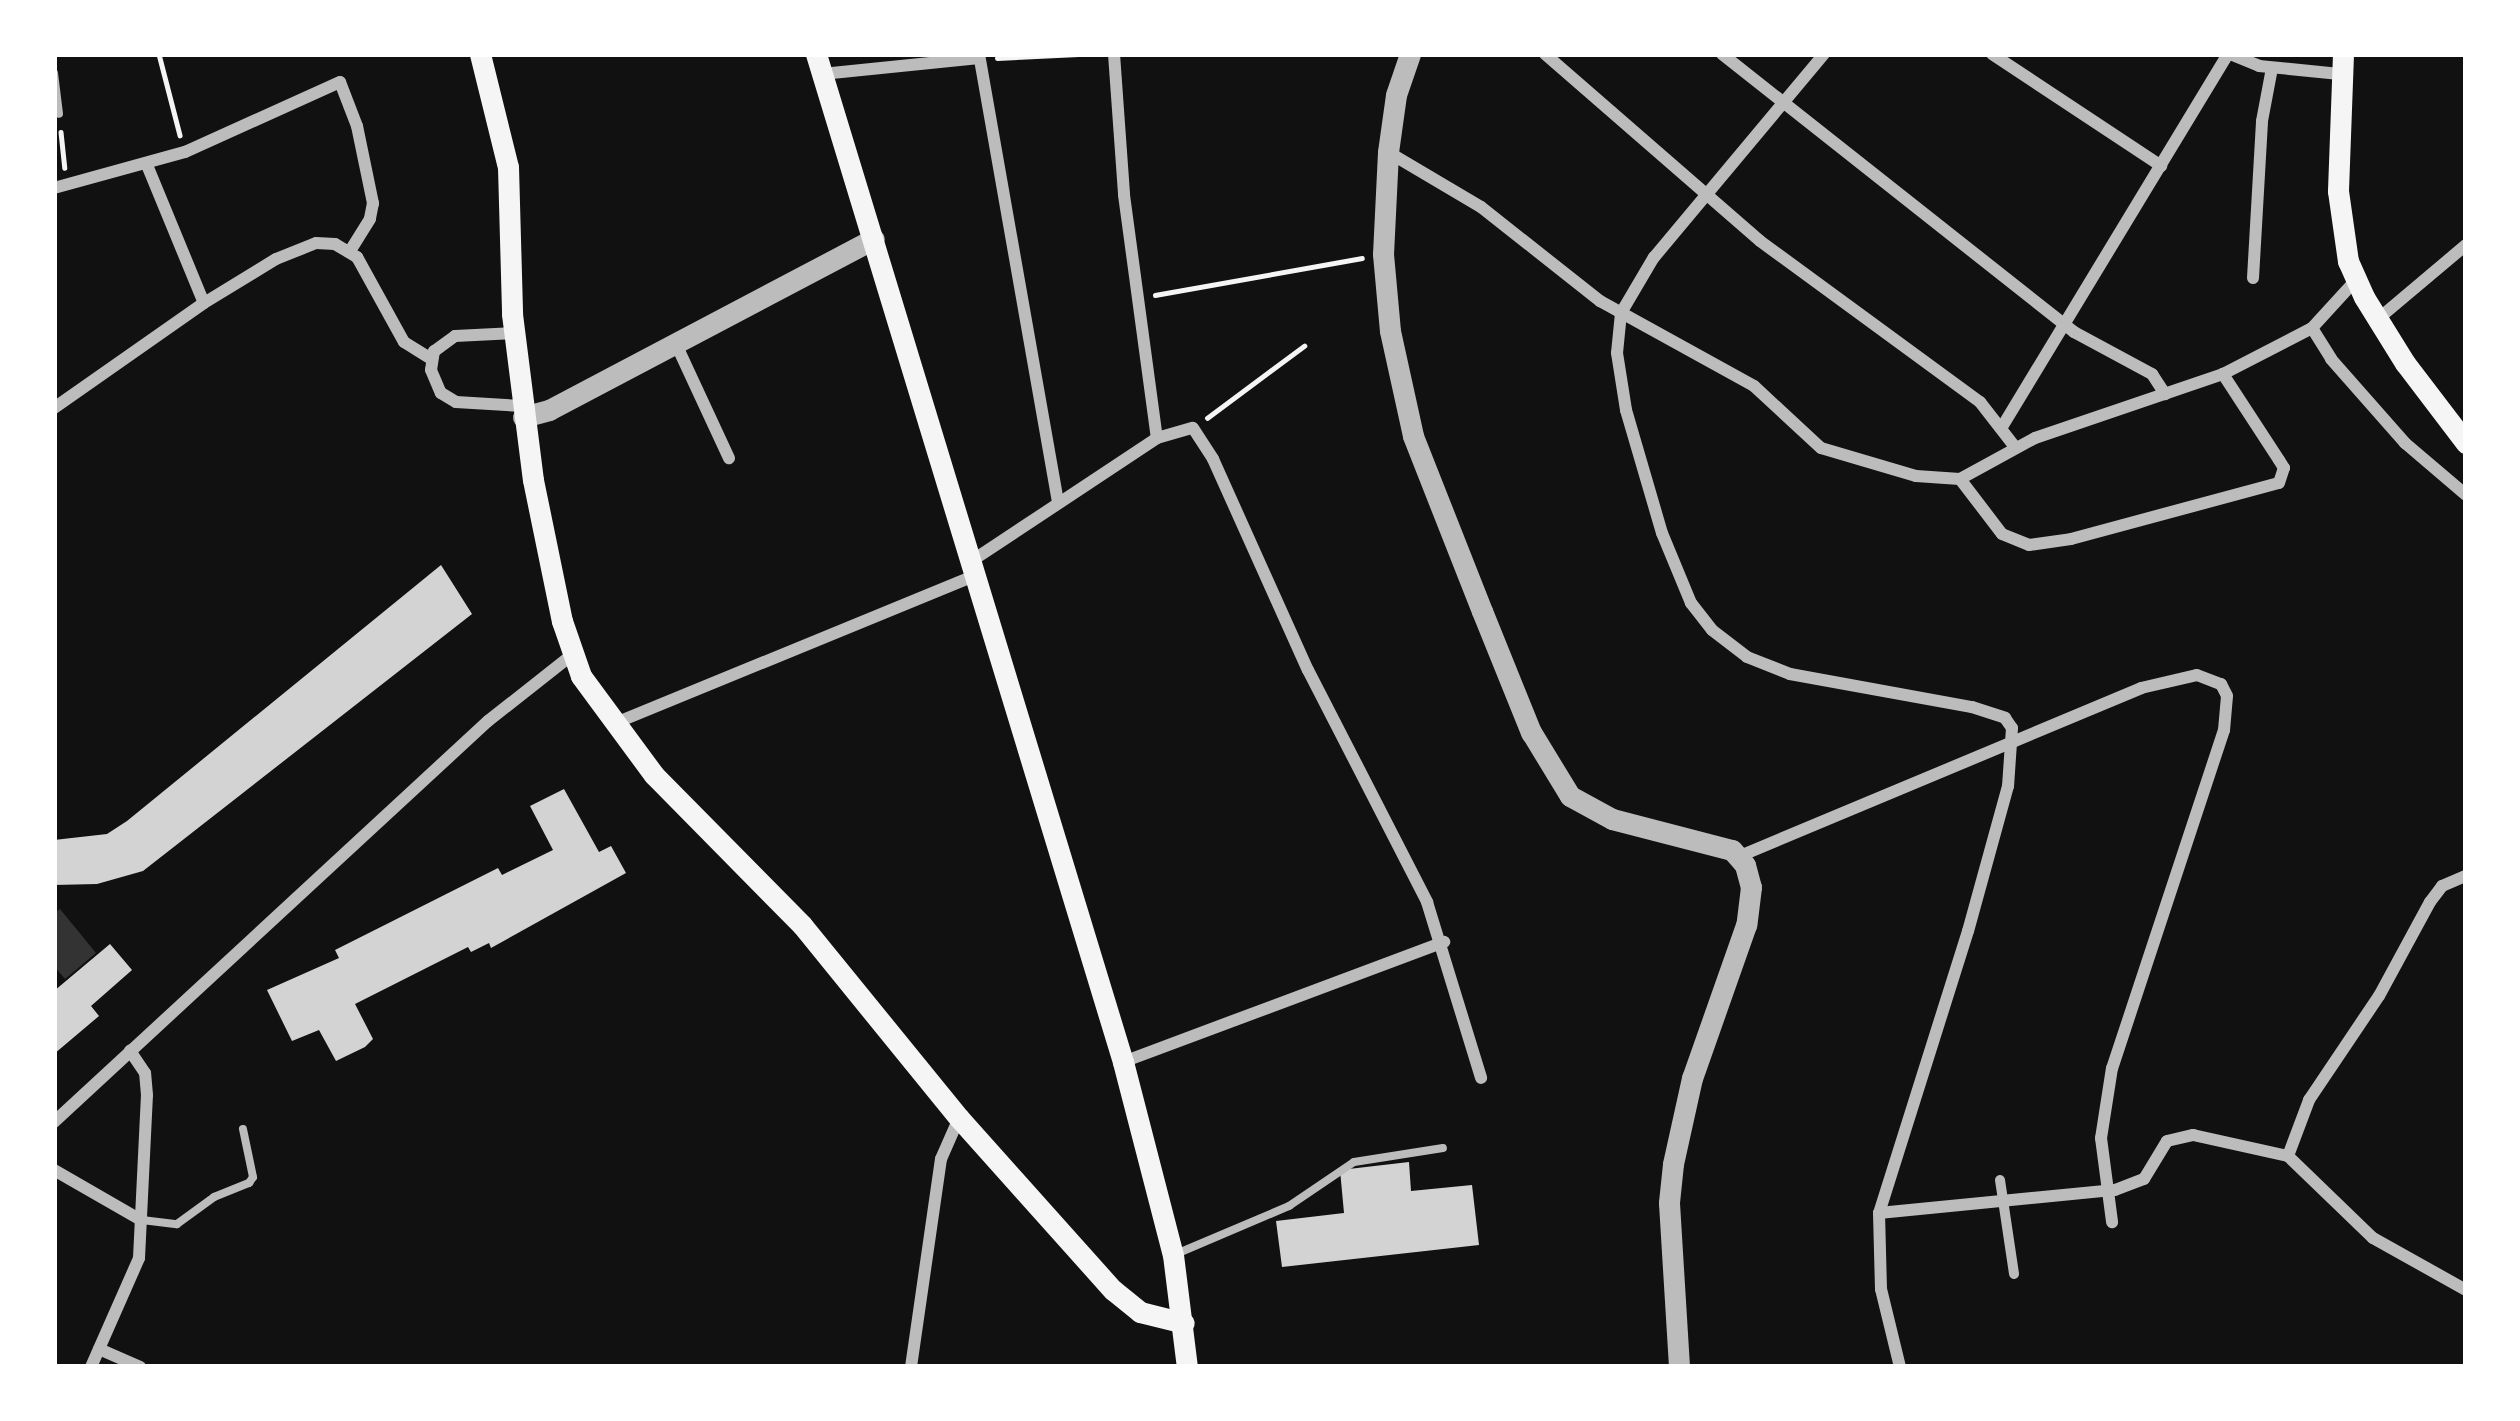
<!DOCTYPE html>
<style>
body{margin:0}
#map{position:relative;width:2520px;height:1421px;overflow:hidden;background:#111;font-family:Helvetica,sans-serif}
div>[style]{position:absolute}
.water>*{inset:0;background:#333}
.building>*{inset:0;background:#d3d3d3}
.path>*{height:4.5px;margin:-2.25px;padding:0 2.25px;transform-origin:2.25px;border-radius:2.25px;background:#f5f5f5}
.service>*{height:8px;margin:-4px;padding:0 4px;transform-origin:4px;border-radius:4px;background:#bcbcbc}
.pedestrian>*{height:10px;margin:-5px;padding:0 5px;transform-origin:5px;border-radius:5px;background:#bcbcbc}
.minor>*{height:12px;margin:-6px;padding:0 6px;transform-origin:6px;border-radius:6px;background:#bcbcbc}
.tertiary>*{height:21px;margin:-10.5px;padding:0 10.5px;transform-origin:10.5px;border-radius:10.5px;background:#bcbcbc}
.secondary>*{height:21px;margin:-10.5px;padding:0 10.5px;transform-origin:10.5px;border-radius:10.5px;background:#f5f5f5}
span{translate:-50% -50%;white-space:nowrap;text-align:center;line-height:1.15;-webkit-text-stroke:9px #fff;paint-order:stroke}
.frame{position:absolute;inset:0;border:57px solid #fff;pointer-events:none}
</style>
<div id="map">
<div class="water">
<div style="clip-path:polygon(60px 909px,96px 953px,65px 979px,54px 966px,54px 913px)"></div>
</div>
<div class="building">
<div style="clip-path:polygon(441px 565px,472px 614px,143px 871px,97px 884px,54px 885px,54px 840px,107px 834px,127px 821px)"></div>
<div style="clip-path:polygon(564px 789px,599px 852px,611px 846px,626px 873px,491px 948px,489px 943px,471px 952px,468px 947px,355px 1004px,373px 1039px,365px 1047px,336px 1061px,319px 1030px,292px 1041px,267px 990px,339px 958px,335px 950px,498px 868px,502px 875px,553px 850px,530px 806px)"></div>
<div style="clip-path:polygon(110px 944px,132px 970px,91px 1006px,99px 1016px,54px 1054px,54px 991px)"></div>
<div style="clip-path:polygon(1409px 1162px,1411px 1191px,1472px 1185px,1479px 1245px,1282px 1267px,1276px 1221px,1344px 1213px,1340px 1170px)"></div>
</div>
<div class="path">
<div style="left:159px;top:54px;width:84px;rotate:75.5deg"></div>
<div style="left:997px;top:58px;width:81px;rotate:-2.8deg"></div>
<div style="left:61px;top:132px;width:36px;rotate:84deg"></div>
<div style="left:1155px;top:295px;width:210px;rotate:-10.1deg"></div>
<div style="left:1207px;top:418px;width:121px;rotate:-36.6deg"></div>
</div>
<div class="service">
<div style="left:54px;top:73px;width:41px;rotate:83deg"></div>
<div style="left:142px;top:1220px;width:35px;rotate:7deg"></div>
<div style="left:177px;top:1224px;width:46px;rotate:-36.1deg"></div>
<div style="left:214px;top:1197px;width:38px;rotate:-22deg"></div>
<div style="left:249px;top:1183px;width:7px;rotate:-56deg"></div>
<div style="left:253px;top:1177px;width:49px;rotate:-101.8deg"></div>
<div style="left:1176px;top:1254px;width:123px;rotate:-23deg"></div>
<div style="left:1289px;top:1206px;width:78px;rotate:-34.1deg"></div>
<div style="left:1354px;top:1162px;width:90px;rotate:-8.9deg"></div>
</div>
<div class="pedestrian">
<div style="left:2000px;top:1180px;width:95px;rotate:81.5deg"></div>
</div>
<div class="minor">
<div style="left:979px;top:54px;width:455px;rotate:80deg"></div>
<div style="left:1114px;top:54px;width:141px;rotate:85.9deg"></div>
<div style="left:1124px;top:195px;width:245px;rotate:82.3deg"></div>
<div style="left:1545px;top:54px;width:285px;rotate:41deg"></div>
<div style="left:1760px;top:241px;width:273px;rotate:36.2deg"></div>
<div style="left:1980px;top:402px;width:57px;rotate:52.1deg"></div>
<div style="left:1722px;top:54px;width:449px;rotate:38.3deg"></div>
<div style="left:2074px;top:332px;width:89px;rotate:28.3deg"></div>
<div style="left:2152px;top:374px;width:24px;rotate:57deg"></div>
<div style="left:1824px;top:54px;width:265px;rotate:129.9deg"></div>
<div style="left:1654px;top:257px;width:65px;rotate:120.5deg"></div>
<div style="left:1621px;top:313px;width:40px;rotate:95.7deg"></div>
<div style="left:1617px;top:353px;width:58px;rotate:81deg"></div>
<div style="left:1626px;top:410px;width:128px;rotate:73.7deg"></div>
<div style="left:1662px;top:533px;width:76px;rotate:67.5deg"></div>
<div style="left:1691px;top:603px;width:34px;rotate:52deg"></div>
<div style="left:1712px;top:630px;width:44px;rotate:37.6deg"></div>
<div style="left:1747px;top:657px;width:46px;rotate:21.6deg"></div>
<div style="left:1790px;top:674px;width:185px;rotate:10.3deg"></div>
<div style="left:1972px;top:707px;width:35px;rotate:18deg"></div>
<div style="left:2005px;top:718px;width:12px;rotate:55deg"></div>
<div style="left:2012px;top:728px;width:58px;rotate:93.9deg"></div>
<div style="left:2008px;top:786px;width:150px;rotate:105.4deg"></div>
<div style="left:1968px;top:931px;width:296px;rotate:107.5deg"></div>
<div style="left:1879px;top:1213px;width:76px;rotate:88.5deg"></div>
<div style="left:1881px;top:1289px;width:80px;rotate:76.3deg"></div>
<div style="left:1992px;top:54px;width:203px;rotate:33.5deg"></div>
<div style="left:2230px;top:54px;width:31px;rotate:22deg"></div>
<div style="left:2259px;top:66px;width:81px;rotate:5.6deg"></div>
<div style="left:822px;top:74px;width:158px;rotate:-5.8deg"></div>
<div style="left:1388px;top:152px;width:108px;rotate:30.6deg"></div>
<div style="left:1481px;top:207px;width:152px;rotate:38.3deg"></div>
<div style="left:1600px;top:301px;width:176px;rotate:28.9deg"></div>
<div style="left:1754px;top:386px;width:91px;rotate:42.8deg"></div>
<div style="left:1821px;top:448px;width:99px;rotate:16.4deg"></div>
<div style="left:1916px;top:476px;width:44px;rotate:3.9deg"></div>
<div style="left:1960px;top:479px;width:85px;rotate:-28.7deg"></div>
<div style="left:2035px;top:438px;width:199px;rotate:-18.8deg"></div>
<div style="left:2223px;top:374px;width:100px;rotate:-27.3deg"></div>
<div style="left:2312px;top:328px;width:64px;rotate:-47.5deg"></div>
<div style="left:147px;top:165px;width:149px;rotate:67.6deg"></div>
<div style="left:54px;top:188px;width:136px;rotate:-15.4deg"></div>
<div style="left:185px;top:152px;width:170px;rotate:-24.3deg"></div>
<div style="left:340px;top:82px;width:47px;rotate:68.9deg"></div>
<div style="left:357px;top:126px;width:79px;rotate:78.3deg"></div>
<div style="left:373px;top:203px;width:16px;rotate:101deg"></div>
<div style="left:370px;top:219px;width:38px;rotate:122deg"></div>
<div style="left:2253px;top:278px;width:157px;rotate:-86.7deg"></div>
<div style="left:2262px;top:121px;width:54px;rotate:-79.3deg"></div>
<div style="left:2378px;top:319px;width:115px;rotate:-40.1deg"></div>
<div style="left:2312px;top:328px;width:36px;rotate:58deg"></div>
<div style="left:2331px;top:359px;width:112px;rotate:48.6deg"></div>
<div style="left:2405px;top:443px;width:80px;rotate:40.4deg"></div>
<div style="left:514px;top:333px;width:59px;rotate:177.1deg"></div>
<div style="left:455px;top:336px;width:26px;rotate:144deg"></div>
<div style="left:434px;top:351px;width:19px;rotate:99deg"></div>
<div style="left:431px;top:370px;width:25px;rotate:67deg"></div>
<div style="left:441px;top:393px;width:17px;rotate:31deg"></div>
<div style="left:456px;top:402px;width:66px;rotate:3.5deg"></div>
<div style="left:676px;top:344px;width:126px;rotate:65.1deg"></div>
<div style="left:54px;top:408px;width:183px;rotate:-35deg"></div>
<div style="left:204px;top:303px;width:84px;rotate:-31.4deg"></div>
<div style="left:276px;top:259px;width:43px;rotate:-21.8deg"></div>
<div style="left:316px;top:243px;width:19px;rotate:3deg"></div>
<div style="left:335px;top:244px;width:26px;rotate:31deg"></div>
<div style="left:357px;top:257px;width:97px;rotate:61.1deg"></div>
<div style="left:404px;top:342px;width:32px;rotate:32deg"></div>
<div style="left:2002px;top:427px;width:436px;rotate:-58.8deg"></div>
<div style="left:1960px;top:479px;width:69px;rotate:52.6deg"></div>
<div style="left:2002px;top:534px;width:29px;rotate:22deg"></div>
<div style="left:2029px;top:545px;width:42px;rotate:-8.1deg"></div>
<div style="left:2071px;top:539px;width:215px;rotate:-15.1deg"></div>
<div style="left:2279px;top:483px;width:16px;rotate:-72deg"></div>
<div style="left:2284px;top:468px;width:9px;rotate:-122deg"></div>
<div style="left:2279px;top:460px;width:103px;rotate:-123.1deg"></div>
<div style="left:970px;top:562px;width:224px;rotate:-33.5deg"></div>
<div style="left:1157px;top:438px;width:37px;rotate:-16deg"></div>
<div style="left:1193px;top:428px;width:37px;rotate:57deg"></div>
<div style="left:1213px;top:459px;width:231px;rotate:65.8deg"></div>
<div style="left:1308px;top:670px;width:261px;rotate:62.8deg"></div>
<div style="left:1427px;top:902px;width:184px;rotate:72.9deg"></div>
<div style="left:613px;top:724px;width:389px;rotate:-22.3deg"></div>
<div style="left:1740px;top:856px;width:435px;rotate:-22.7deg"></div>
<div style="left:2141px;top:688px;width:57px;rotate:-13.1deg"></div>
<div style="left:2197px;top:675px;width:26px;rotate:21deg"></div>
<div style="left:2221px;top:684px;width:13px;rotate:63deg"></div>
<div style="left:2227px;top:696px;width:34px;rotate:95deg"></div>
<div style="left:2224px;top:730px;width:356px;rotate:108.3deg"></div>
<div style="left:2112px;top:1068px;width:71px;rotate:98.9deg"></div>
<div style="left:2101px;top:1138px;width:85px;rotate:82.5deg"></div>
<div style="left:1123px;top:1062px;width:343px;rotate:-20.5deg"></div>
<div style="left:54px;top:1122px;width:591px;rotate:-42.74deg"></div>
<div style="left:488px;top:721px;width:107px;rotate:-38.2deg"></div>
<div style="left:2288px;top:1156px;width:60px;rotate:-69.4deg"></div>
<div style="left:2309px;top:1100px;width:125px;rotate:-56.1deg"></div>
<div style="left:2379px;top:996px;width:107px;rotate:-61.5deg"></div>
<div style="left:2430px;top:902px;width:20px;rotate:-53deg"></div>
<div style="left:2442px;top:886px;width:26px;rotate:-23deg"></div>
<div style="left:54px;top:1170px;width:100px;rotate:29.9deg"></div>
<div style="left:1879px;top:1213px;width:237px;rotate:-5.6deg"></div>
<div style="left:2115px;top:1190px;width:31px;rotate:-21deg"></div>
<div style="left:2144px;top:1179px;width:44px;rotate:-58.8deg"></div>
<div style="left:2167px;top:1141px;width:27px;rotate:-13deg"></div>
<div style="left:2193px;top:1135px;width:97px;rotate:12.5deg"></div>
<div style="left:2288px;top:1156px;width:118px;rotate:44deg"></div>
<div style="left:2373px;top:1238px;width:107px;rotate:29.2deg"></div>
<div style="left:99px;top:1349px;width:45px;rotate:23.7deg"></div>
<div style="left:91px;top:1367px;width:119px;rotate:-66.2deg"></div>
<div style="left:139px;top:1258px;width:163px;rotate:-87.2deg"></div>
<div style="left:147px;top:1095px;width:22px;rotate:-95deg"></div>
<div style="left:145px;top:1073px;width:27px;rotate:-124deg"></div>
<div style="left:911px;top:1367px;width:210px;rotate:-81.8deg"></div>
<div style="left:941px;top:1159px;width:45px;rotate:-66.3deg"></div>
</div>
<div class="tertiary">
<div style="left:1410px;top:54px;width:43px;rotate:108.9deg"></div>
<div style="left:1396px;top:95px;width:58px;rotate:98deg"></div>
<div style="left:1388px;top:152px;width:102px;rotate:92.8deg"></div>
<div style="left:1383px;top:254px;width:77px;rotate:84.8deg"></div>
<div style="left:1390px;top:331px;width:107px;rotate:77.6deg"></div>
<div style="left:1413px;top:436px;width:188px;rotate:68.5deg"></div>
<div style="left:1482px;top:611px;width:131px;rotate:68deg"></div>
<div style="left:1531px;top:732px;width:75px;rotate:58.6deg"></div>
<div style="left:1570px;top:796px;width:48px;rotate:28.7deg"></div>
<div style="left:1612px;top:819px;width:124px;rotate:14.5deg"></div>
<div style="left:1732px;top:850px;width:20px;rotate:49deg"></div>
<div style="left:1745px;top:865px;width:23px;rotate:75deg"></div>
<div style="left:1751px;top:887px;width:38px;rotate:97deg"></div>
<div style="left:1746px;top:925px;width:162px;rotate:109.4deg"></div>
<div style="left:1692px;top:1078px;width:88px;rotate:102.5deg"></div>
<div style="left:1673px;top:1164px;width:39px;rotate:96deg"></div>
<div style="left:1669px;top:1203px;width:164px;rotate:86.5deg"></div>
<div style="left:523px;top:417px;width:27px;rotate:-15deg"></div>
<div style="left:549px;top:410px;width:367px;rotate:-27.8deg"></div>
</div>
<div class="secondary">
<div style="left:480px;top:54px;width:116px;rotate:76.1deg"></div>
<div style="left:508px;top:167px;width:147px;rotate:88.4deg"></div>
<div style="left:512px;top:314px;width:167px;rotate:82.8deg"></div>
<div style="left:533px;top:480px;width:144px;rotate:78.4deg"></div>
<div style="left:562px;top:621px;width:58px;rotate:70.9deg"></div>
<div style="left:581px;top:676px;width:123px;rotate:53.6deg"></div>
<div style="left:654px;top:775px;width:211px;rotate:45.4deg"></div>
<div style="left:802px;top:925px;width:249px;rotate:50.9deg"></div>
<div style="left:959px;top:1118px;width:231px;rotate:48.2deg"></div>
<div style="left:1113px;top:1290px;width:35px;rotate:39deg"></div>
<div style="left:1140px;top:1312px;width:45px;rotate:14deg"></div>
<div style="left:816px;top:54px;width:1054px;rotate:73.06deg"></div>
<div style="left:1123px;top:1062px;width:199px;rotate:75.5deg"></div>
<div style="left:1173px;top:1255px;width:113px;rotate:82.9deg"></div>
<div style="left:2343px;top:54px;width:137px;rotate:92.1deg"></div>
<div style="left:2338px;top:191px;width:71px;rotate:81.9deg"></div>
<div style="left:2348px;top:261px;width:39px;rotate:66deg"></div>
<div style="left:2364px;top:297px;width:78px;rotate:58.2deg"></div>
<div style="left:2405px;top:363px;width:101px;rotate:52.7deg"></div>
</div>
<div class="frame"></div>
</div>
